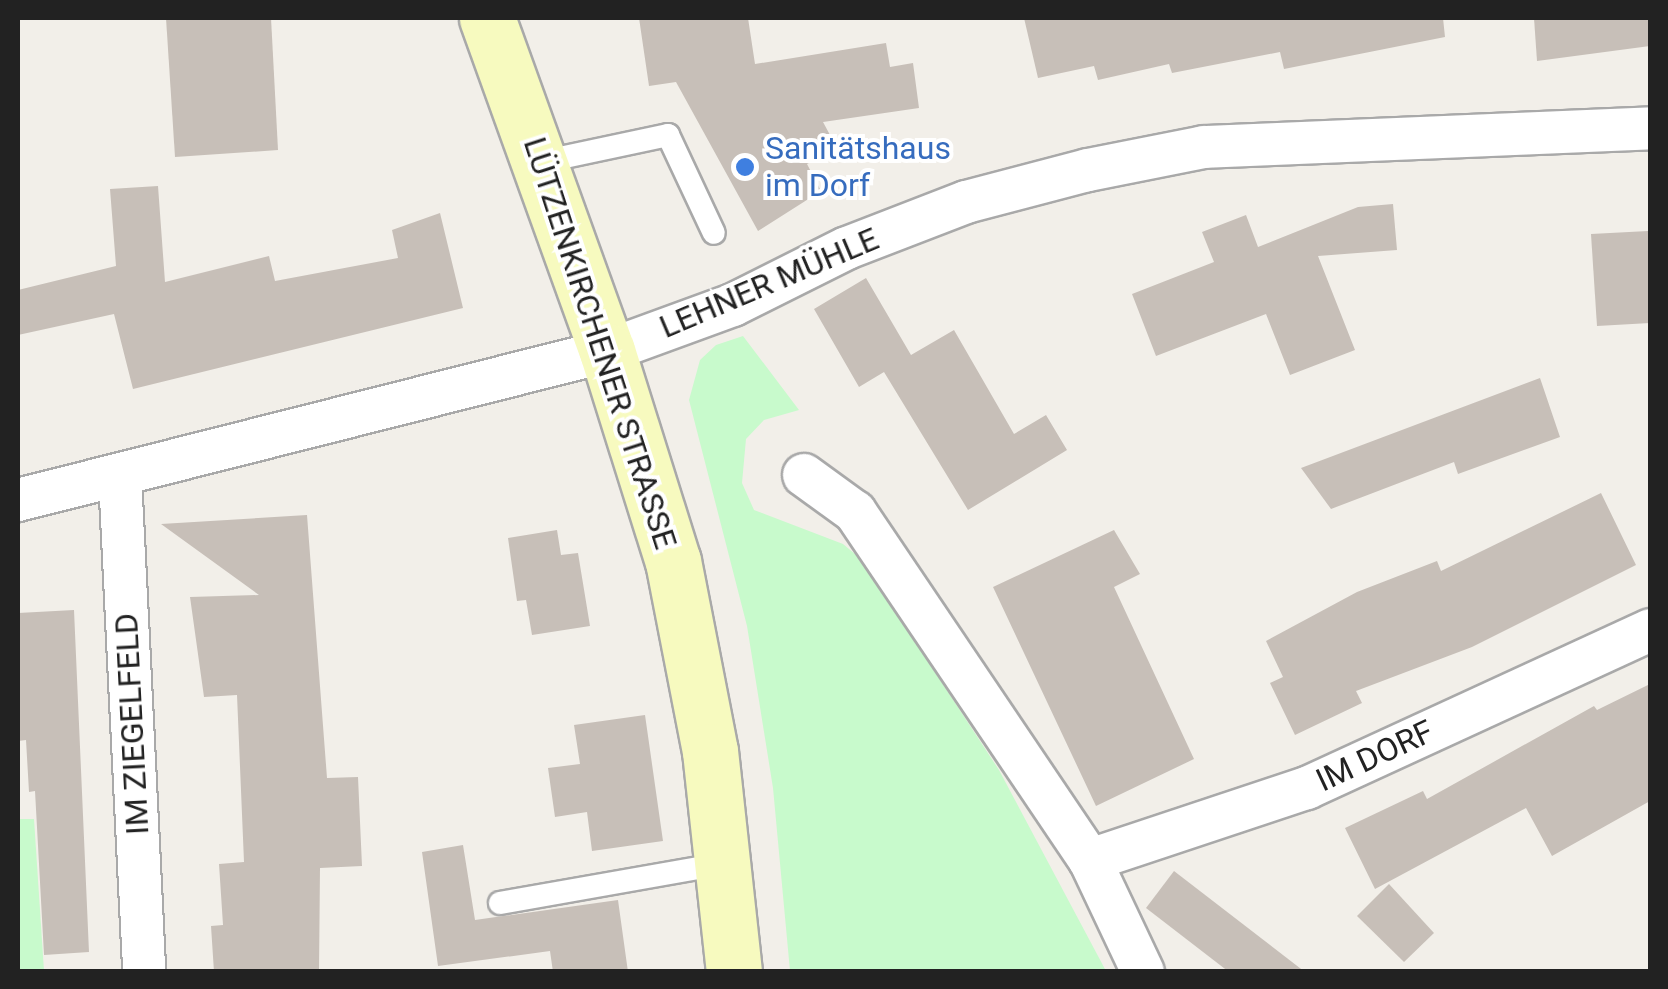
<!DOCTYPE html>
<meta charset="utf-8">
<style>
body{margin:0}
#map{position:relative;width:1668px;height:989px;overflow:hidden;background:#f2efe9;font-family:Roboto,sans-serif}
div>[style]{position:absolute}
.park>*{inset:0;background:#c8facc}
.building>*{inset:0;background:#c7bfb8}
.roads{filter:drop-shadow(2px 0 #a9a9a9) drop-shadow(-2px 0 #a9a9a9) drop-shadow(0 2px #a9a9a9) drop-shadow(0 -2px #a9a9a9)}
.lane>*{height:22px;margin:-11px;padding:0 11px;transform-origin:11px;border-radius:11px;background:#fff}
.street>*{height:42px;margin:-21px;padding:0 21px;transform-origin:21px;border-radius:21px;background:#fff}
.secondary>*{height:55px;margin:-27.5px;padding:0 27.5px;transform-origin:27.5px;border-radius:27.5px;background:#f7fabf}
.dots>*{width:28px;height:28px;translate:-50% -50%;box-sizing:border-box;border:5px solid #fff;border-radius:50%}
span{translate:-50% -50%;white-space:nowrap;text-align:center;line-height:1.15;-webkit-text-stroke:8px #fff;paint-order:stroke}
.shop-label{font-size:32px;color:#366cbe}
.left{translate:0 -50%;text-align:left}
.street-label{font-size:32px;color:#222}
.frame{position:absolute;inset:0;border:20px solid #222;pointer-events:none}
</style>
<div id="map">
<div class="park">
<div style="clip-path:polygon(743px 336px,799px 410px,764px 420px,746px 439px,742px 483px,754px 510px,843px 544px,861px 559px,999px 770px,1106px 971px,790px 971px,773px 788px,747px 626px,689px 400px,700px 360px,716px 345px)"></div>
<div style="clip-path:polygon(18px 819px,34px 819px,44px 971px,18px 971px)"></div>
</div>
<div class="building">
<div style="clip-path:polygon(166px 18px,271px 18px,278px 150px,175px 157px)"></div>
<div style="clip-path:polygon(639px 18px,748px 18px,755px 64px,886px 43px,890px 67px,913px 63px,919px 108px,823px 122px,837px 148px,807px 164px,821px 191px,758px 231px,676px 82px,649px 86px)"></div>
<div style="clip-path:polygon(1024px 18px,1443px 18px,1445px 37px,1284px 69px,1280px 52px,1172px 73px,1169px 64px,1098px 80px,1094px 66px,1038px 78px)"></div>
<div style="clip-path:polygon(1534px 18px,1650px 18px,1650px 46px,1537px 61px)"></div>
<div style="clip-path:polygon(158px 186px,165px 282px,269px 256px,275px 281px,398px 258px,392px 230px,440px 213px,463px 308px,133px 389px,114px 314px,18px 335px,18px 290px,116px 266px,110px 189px)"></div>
<div style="clip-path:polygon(1393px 204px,1397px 250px,1318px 256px,1355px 350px,1290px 375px,1266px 314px,1156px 356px,1132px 294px,1214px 262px,1202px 232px,1246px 215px,1258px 247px,1358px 207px)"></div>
<div style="clip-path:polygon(1648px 231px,1650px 323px,1597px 326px,1591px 234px)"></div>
<div style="clip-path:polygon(866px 278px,911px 355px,954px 330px,1014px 434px,1046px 415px,1067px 450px,968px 510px,884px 372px,859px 387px,814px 309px)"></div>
<div style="clip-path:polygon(1540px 378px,1560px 437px,1458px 474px,1454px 462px,1331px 509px,1301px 468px)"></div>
<div style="clip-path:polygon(1601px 493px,1636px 565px,1472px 647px,1356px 691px,1362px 703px,1295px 735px,1270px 683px,1283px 677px,1266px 641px,1357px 592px,1437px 561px,1441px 571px)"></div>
<div style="clip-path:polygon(307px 515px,327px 778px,358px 777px,362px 866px,320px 868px,319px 972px,214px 972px,211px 926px,223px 925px,219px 864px,244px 862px,237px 695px,204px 697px,190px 597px,259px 595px,161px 524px)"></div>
<div style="clip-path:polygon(557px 530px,561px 555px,578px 553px,590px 626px,532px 635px,526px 600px,517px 601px,508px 538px)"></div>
<div style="clip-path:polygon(1114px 530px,1140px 574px,1114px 587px,1194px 759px,1096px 806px,993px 587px)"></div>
<div style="clip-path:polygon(74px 610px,89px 952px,44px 955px,35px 791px,29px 792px,26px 740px,18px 741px,18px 613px)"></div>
<div style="clip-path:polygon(1650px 684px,1650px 801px,1552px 856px,1526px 808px,1375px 889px,1345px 828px,1423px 791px,1427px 799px,1594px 706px,1597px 710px)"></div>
<div style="clip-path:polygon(645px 715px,663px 841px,592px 851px,587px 812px,555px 817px,548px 768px,580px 764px,574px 725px)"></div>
<div style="clip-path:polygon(463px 845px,475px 920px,618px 900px,628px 972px,553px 972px,550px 951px,438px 966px,422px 852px)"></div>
<div style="clip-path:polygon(1174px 871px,1305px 972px,1229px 972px,1146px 908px)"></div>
<div style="clip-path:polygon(1389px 884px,1434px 933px,1404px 962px,1357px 916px)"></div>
</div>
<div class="roads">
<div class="lane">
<div style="left:541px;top:162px;width:130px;rotate:-12deg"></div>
<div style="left:668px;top:135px;width:108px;rotate:64.9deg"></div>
<div style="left:500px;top:903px;width:225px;rotate:-10deg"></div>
</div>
<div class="street">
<div style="left:804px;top:475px;width:63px;rotate:36deg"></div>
<div style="left:855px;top:512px;width:420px;rotate:56deg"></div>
<div style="left:1090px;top:860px;width:124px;rotate:64.7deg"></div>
<div style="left:120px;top:476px;width:497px;rotate:87.2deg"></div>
<div style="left:18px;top:500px;width:608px;rotate:-14.2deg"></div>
<div style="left:607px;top:351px;width:134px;rotate:-20.1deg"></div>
<div style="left:733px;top:305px;width:127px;rotate:-26.6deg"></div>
<div style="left:847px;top:248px;width:128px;rotate:-21.1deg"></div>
<div style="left:966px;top:202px;width:126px;rotate:-14.7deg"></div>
<div style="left:1088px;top:170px;width:118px;rotate:-11.2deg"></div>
<div style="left:1204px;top:147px;width:446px;rotate:-2.4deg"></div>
<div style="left:1090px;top:860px;width:229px;rotate:-18.4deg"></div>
<div style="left:1307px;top:788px;width:378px;rotate:-24.7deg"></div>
</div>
<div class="secondary">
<div style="left:487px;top:18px;width:354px;rotate:70.2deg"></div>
<div style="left:607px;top:351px;width:220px;rotate:72.6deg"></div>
<div style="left:673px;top:561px;width:194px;rotate:79deg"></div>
<div style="left:710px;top:751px;width:222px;rotate:83.8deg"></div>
</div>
</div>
<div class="dots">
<div style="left:745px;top:167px;background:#3f7fe0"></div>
</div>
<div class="shop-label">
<span class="left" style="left:765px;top:167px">Sanitätshaus<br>im Dorf</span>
</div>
<div class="street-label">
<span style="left:769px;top:283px;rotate:-23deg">LEHNER MÜHLE</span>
<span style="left:600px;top:343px;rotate:72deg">LÜTZENKIRCHENER STRASSE</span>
<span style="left:132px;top:724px;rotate:-93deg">IM ZIEGELFELD</span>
<span style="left:1375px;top:756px;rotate:-25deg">IM DORF</span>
</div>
<div class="frame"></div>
</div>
